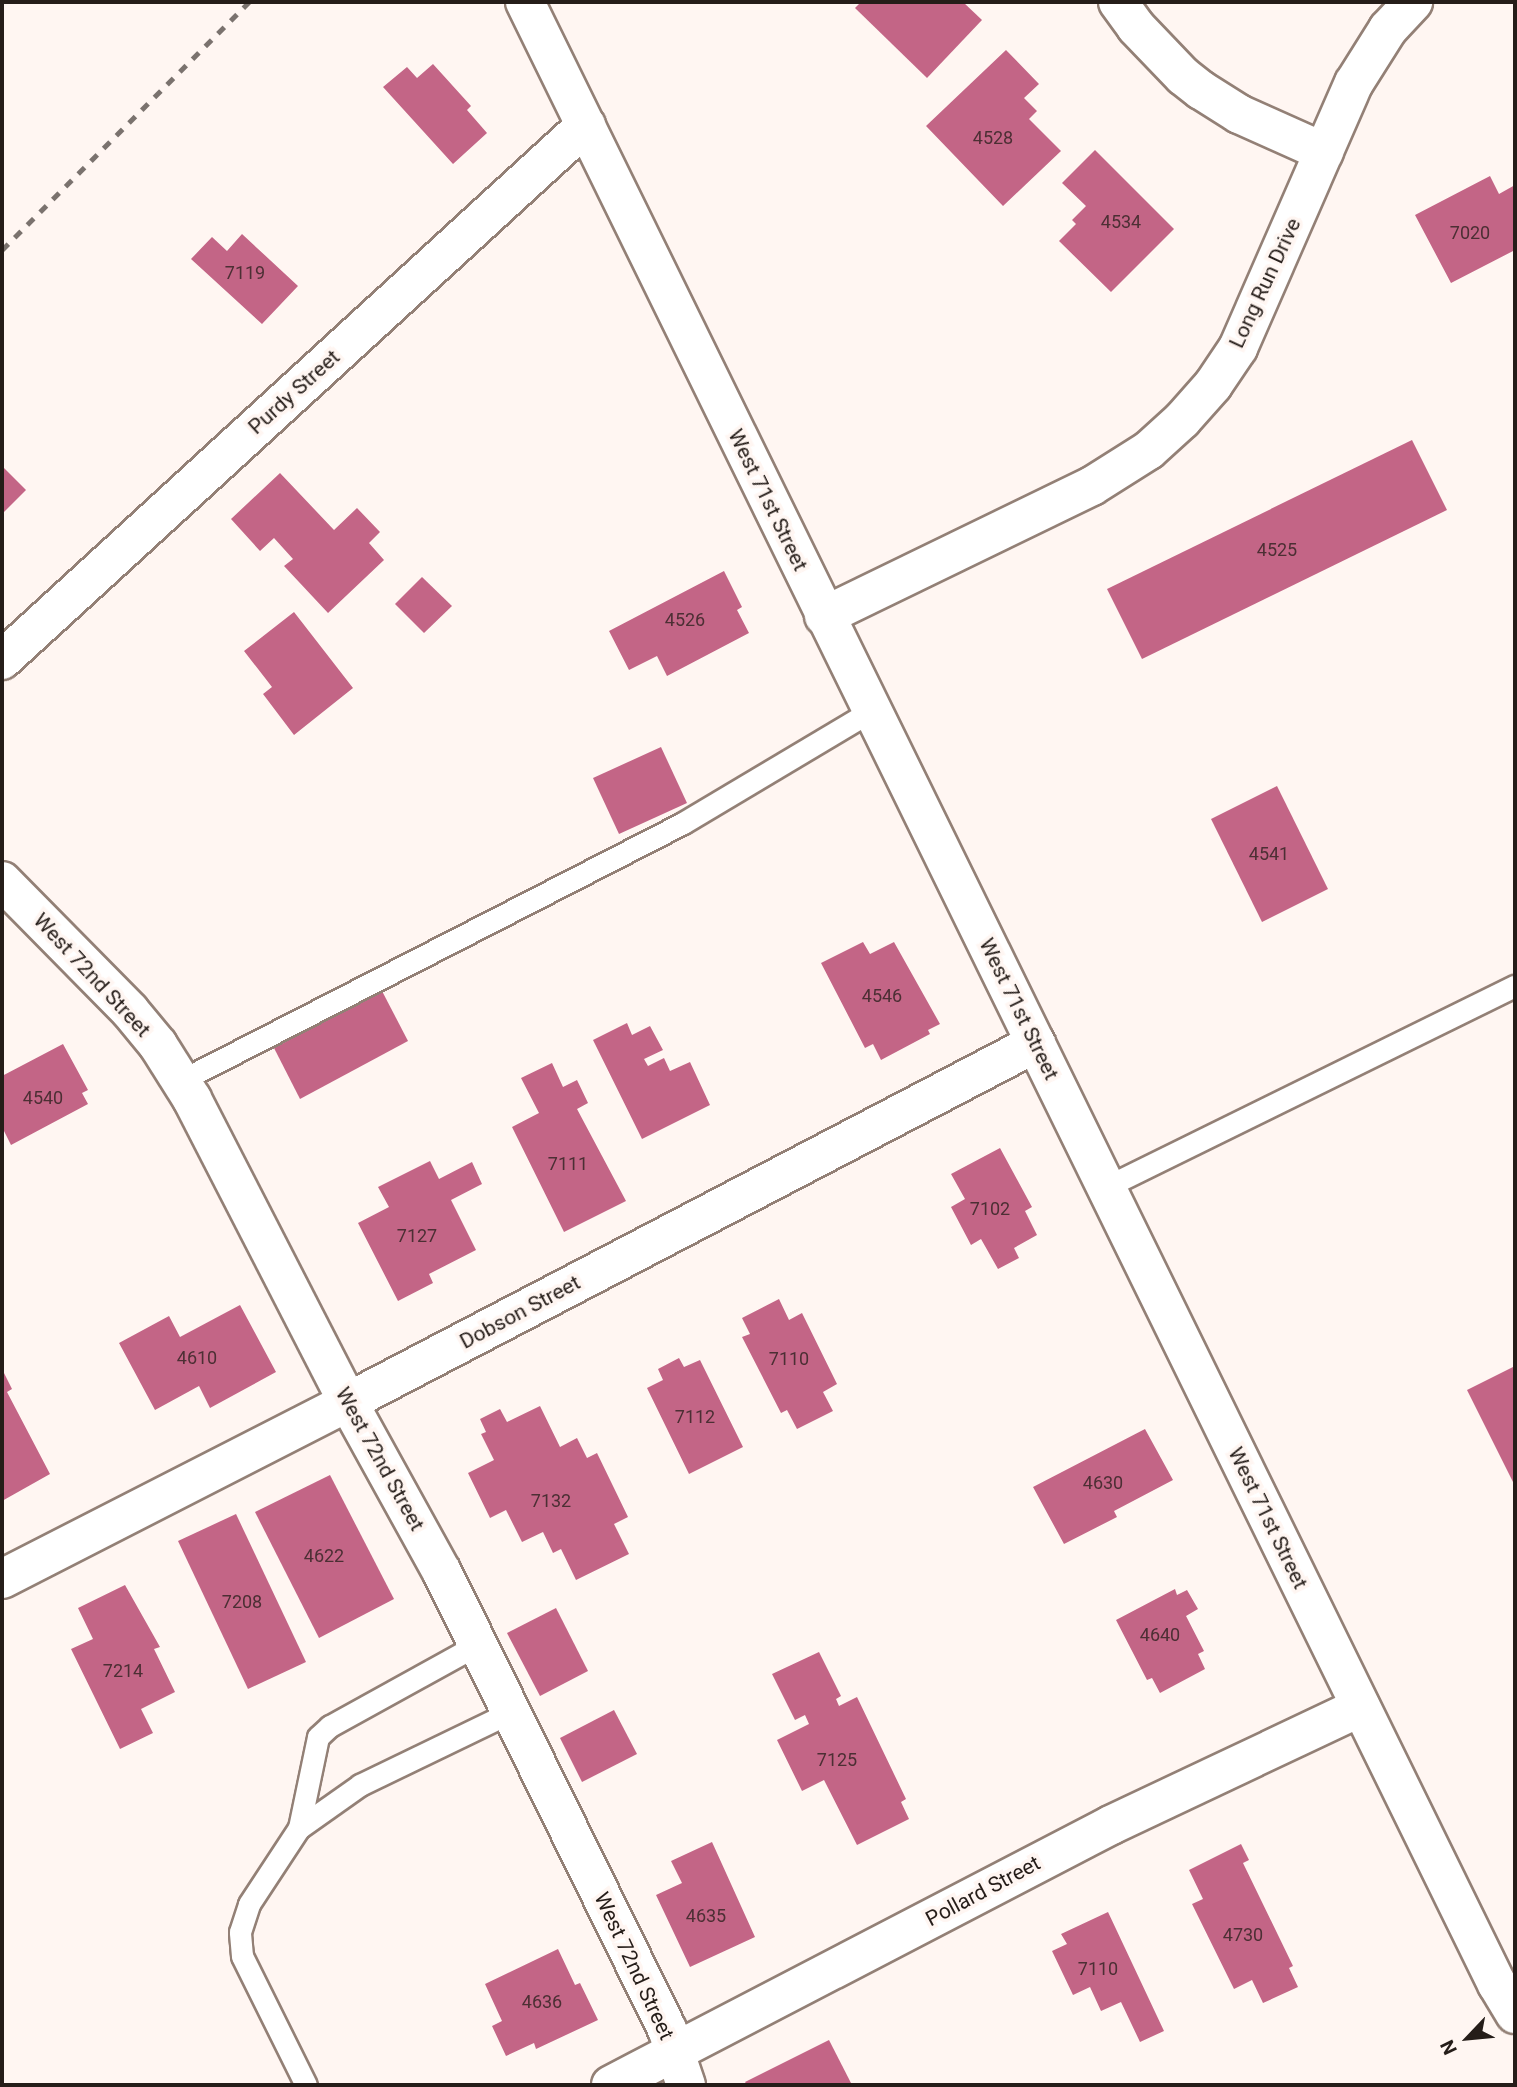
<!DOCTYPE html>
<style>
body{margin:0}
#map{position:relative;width:1517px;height:2087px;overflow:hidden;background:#fff6f2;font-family:Roboto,sans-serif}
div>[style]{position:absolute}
.building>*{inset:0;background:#c36586}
.roads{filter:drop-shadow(2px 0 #938076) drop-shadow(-2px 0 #938076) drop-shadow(0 2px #938076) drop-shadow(0 -2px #938076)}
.service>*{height:21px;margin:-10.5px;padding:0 10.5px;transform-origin:10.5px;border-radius:10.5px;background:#fff}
.minor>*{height:38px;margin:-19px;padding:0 19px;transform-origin:19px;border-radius:19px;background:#fff}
.secondary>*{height:38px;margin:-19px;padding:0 19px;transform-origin:19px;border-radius:19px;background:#fff}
.rail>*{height:5px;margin-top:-2.5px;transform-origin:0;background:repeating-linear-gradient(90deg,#7a726e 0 9px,transparent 0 18px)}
span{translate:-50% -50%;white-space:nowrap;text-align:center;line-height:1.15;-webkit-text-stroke:7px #fff6f2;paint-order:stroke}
.number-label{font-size:18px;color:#4c2f34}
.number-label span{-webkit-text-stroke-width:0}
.street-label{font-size:21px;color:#251d19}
.frame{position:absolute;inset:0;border:4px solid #251d19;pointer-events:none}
.north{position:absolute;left:1433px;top:2003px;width:70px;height:70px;-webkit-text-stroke:5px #fff6f2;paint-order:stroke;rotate:244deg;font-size:19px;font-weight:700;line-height:28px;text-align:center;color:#251d19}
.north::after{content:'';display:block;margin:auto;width:24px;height:32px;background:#251d19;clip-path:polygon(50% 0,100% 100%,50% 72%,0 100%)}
</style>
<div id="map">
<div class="building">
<div style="clip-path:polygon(861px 2px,963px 2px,982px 20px,927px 78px,855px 8px)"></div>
<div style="clip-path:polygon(1006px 50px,1039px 84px,1024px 98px,1037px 111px,1029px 119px,1061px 151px,1003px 206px,926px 126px)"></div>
<div style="clip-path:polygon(433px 64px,471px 106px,467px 110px,487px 133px,453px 164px,383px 87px,407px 67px,417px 78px)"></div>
<div style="clip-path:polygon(1095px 150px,1174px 229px,1111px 292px,1059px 241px,1076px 224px,1072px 220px,1086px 206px,1062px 183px)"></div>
<div style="clip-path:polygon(1490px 176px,1499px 194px,1515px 185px,1515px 250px,1451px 283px,1415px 215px)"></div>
<div style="clip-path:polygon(242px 234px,298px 286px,262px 324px,191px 259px,212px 237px,227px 251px)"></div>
<div style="clip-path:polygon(1412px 440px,1447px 510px,1142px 659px,1107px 589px)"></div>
<div style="clip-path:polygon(2px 466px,26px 490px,2px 514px)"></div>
<div style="clip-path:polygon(280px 473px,334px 530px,357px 508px,380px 532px,369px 543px,384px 560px,328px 613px,284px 566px,293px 559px,274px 538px,260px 551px,231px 519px)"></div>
<div style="clip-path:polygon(724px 571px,742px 607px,737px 610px,749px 633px,667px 676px,657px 656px,629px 670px,609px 631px)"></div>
<div style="clip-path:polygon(422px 577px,452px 606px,424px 633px,395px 604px)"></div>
<div style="clip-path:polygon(294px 612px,353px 688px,294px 735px,263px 694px,272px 687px,244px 651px)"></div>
<div style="clip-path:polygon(661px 747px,687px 803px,619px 834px,593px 778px)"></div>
<div style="clip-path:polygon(1277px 786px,1328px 889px,1262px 922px,1211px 819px)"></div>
<div style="clip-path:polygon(863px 942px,870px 954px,894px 942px,940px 1024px,928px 1030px,930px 1034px,881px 1060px,873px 1044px,865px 1048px,821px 963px)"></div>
<div style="clip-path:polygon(382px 991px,408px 1041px,300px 1099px,274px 1048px)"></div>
<div style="clip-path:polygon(627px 1023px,632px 1035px,650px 1026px,663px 1050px,644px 1059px,648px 1066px,664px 1058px,670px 1071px,690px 1062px,710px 1105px,642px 1139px,593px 1040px)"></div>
<div style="clip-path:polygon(63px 1044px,88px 1090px,82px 1093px,88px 1104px,11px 1145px,2px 1127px,2px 1076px)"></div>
<div style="clip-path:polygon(552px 1063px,563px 1087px,577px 1080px,588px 1103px,577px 1109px,626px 1201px,564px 1232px,512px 1127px,539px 1113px,521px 1078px)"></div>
<div style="clip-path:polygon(1000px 1148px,1032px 1207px,1025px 1211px,1037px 1235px,1014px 1248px,1019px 1258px,998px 1269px,981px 1239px,971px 1245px,951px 1207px,965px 1199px,951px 1174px)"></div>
<div style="clip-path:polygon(430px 1161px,439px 1179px,472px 1162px,482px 1184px,451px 1200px,476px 1250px,429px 1274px,433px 1283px,398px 1301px,358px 1223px,389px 1207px,378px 1187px)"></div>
<div style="clip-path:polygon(779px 1299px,789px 1320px,802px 1313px,837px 1384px,823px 1392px,833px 1411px,797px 1429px,787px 1410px,781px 1413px,742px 1337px,750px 1334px,742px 1318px)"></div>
<div style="clip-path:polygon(240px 1305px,276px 1372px,210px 1408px,199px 1386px,155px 1410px,119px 1343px,169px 1316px,180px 1337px)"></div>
<div style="clip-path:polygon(679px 1358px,684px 1367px,700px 1360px,743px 1447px,689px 1474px,647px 1388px,663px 1380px,658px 1369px)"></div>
<div style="clip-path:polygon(1515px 1366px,1515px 1486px,1467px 1390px)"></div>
<div style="clip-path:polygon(2px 1369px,12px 1389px,7px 1392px,50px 1474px,2px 1501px)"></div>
<div style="clip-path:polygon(540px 1406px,560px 1447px,577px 1438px,587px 1458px,597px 1453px,628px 1517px,614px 1524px,629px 1554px,576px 1580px,561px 1549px,553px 1553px,543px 1532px,522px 1542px,506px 1510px,490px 1518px,468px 1473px,494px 1460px,481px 1434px,486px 1432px,480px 1419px,500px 1409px,507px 1422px)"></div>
<div style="clip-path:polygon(1145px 1429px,1173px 1480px,1114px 1511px,1117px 1517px,1064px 1544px,1033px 1487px)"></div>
<div style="clip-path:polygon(330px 1475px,394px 1599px,319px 1638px,255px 1512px)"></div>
<div style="clip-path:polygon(236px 1514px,306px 1662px,248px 1689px,178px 1541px)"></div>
<div style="clip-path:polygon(125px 1585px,160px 1647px,154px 1649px,175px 1692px,141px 1709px,153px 1733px,120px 1749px,71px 1649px,93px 1639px,78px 1608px)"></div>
<div style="clip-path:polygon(1175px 1589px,1177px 1595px,1187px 1590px,1198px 1609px,1186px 1616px,1204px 1651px,1198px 1654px,1205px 1669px,1160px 1693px,1152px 1678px,1147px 1680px,1116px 1620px)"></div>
<div style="clip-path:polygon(556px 1608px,588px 1671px,540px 1696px,507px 1633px)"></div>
<div style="clip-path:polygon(819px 1652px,841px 1696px,836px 1699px,839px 1706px,857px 1697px,906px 1799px,901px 1802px,909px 1819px,857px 1845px,824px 1780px,802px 1791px,777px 1740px,809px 1724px,805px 1715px,795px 1720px,772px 1674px)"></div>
<div style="clip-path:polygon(614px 1710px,637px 1754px,582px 1782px,560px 1738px)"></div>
<div style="clip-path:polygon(712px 1842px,755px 1937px,690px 1967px,656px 1895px,682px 1883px,671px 1861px)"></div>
<div style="clip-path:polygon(1241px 1844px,1249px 1860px,1243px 1863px,1293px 1966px,1289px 1968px,1298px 1987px,1263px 2003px,1252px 1980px,1234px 1989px,1192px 1904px,1203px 1899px,1189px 1870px)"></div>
<div style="clip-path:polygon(1108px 1912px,1164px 2031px,1140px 2042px,1121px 2002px,1101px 2011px,1090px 1987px,1073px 1995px,1052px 1951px,1067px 1944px,1061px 1934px)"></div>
<div style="clip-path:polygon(558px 1949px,575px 1985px,580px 1983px,598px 2020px,536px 2049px,534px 2043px,506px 2056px,492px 2026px,502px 2021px,485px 1984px)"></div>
<div style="clip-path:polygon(829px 2040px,852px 2085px,747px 2085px,745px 2082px)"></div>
</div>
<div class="roads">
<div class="service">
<div style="left:180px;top:1081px;width:565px;rotate:-27.15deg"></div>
<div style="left:683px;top:823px;width:219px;rotate:-30.8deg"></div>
<div style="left:1106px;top:1187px;width:456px;rotate:-26.2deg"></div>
<div style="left:299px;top:1828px;width:93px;rotate:-78.2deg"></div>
<div style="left:318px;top:1737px;width:16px;rotate:-43deg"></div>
<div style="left:330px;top:1726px;width:168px;rotate:-28.9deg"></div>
<div style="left:306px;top:2085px;width:144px;rotate:-116.4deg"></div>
<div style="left:242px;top:1956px;width:24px;rotate:-95deg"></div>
<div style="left:240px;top:1932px;width:29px;rotate:-72deg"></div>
<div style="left:249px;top:1904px;width:91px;rotate:-56.7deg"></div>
<div style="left:299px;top:1828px;width:75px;rotate:-35.2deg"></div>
<div style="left:360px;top:1785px;width:168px;rotate:-25.8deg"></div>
</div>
<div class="minor">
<div style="left:1118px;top:2px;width:31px;rotate:54deg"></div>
<div style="left:1136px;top:27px;width:68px;rotate:46.2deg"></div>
<div style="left:1183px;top:76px;width:23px;rotate:38deg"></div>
<div style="left:1201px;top:90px;width:45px;rotate:32.3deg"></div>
<div style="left:1239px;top:114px;width:93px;rotate:24.1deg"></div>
<div style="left:824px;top:616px;width:298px;rotate:-25.9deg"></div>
<div style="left:1092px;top:486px;width:67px;rotate:-32.3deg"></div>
<div style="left:1149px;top:450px;width:45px;rotate:-42.3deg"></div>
<div style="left:1182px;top:420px;width:47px;rotate:-48.5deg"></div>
<div style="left:1213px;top:385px;width:45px;rotate:-56deg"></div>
<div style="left:1238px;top:348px;width:289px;rotate:-66.4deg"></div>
<div style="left:1354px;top:83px;width:64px;rotate:-57.8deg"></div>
<div style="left:1388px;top:29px;width:37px;rotate:-47deg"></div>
<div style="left:2px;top:660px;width:792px;rotate:-42.49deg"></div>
<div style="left:2px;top:881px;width:182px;rotate:45.4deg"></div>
<div style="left:130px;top:1011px;width:44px;rotate:50.5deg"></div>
<div style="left:158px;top:1045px;width:64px;rotate:57.8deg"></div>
<div style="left:192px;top:1099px;width:341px;rotate:62.8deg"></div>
<div style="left:348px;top:1402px;width:194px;rotate:61.1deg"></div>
<div style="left:442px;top:1572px;width:509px;rotate:63.79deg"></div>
<div style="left:667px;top:2029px;width:59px;rotate:71.3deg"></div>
<div style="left:2px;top:1579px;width:389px;rotate:-27.1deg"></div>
<div style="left:348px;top:1402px;width:776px;rotate:-27.56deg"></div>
<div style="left:611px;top:2085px;width:564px;rotate:-27.47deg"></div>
<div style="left:1111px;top:1825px;width:276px;rotate:-25.3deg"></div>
</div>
<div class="secondary">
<div style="left:525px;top:2px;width:2208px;rotate:63.88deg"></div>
<div style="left:1497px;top:1984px;width:35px;rotate:59deg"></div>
</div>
</div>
<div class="rail">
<div style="left:2px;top:250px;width:350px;rotate:-45.1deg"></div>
</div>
<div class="number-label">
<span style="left:993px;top:138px">4528</span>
<span style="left:1121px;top:222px">4534</span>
<span style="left:1470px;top:233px">7020</span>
<span style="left:245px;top:273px">7119</span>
<span style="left:1277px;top:550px">4525</span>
<span style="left:685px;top:620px">4526</span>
<span style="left:1269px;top:854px">4541</span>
<span style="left:882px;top:996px">4546</span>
<span style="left:43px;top:1098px">4540</span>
<span style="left:568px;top:1164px">7111</span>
<span style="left:990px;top:1209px">7102</span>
<span style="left:417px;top:1236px">7127</span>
<span style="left:197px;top:1358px">4610</span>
<span style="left:789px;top:1359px">7110</span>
<span style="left:695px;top:1417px">7112</span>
<span style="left:1103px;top:1483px">4630</span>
<span style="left:551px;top:1501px">7132</span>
<span style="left:324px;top:1556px">4622</span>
<span style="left:242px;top:1602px">7208</span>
<span style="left:1160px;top:1635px">4640</span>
<span style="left:123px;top:1671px">7214</span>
<span style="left:837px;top:1760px">7125</span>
<span style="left:706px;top:1916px">4635</span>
<span style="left:1243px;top:1935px">4730</span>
<span style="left:1098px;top:1969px">7110</span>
<span style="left:542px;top:2002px">4636</span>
</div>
<div class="street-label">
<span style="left:1265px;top:283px;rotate:-65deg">Long Run Drive</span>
<span style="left:294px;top:392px;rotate:-42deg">Purdy Street</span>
<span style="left:768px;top:500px;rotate:64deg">West 71st Street</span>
<span style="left:92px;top:975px;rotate:47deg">West 72nd Street</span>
<span style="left:1019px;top:1009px;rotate:64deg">West 71st Street</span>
<span style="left:520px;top:1312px;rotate:-28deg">Dobson Street</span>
<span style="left:380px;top:1459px;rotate:61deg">West 72nd Street</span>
<span style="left:1268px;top:1518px;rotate:64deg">West 71st Street</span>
<span style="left:983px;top:1891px;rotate:-28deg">Pollard Street</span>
<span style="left:634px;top:1966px;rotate:65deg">West 72nd Street</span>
</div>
<div class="frame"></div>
<div class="north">N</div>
</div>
